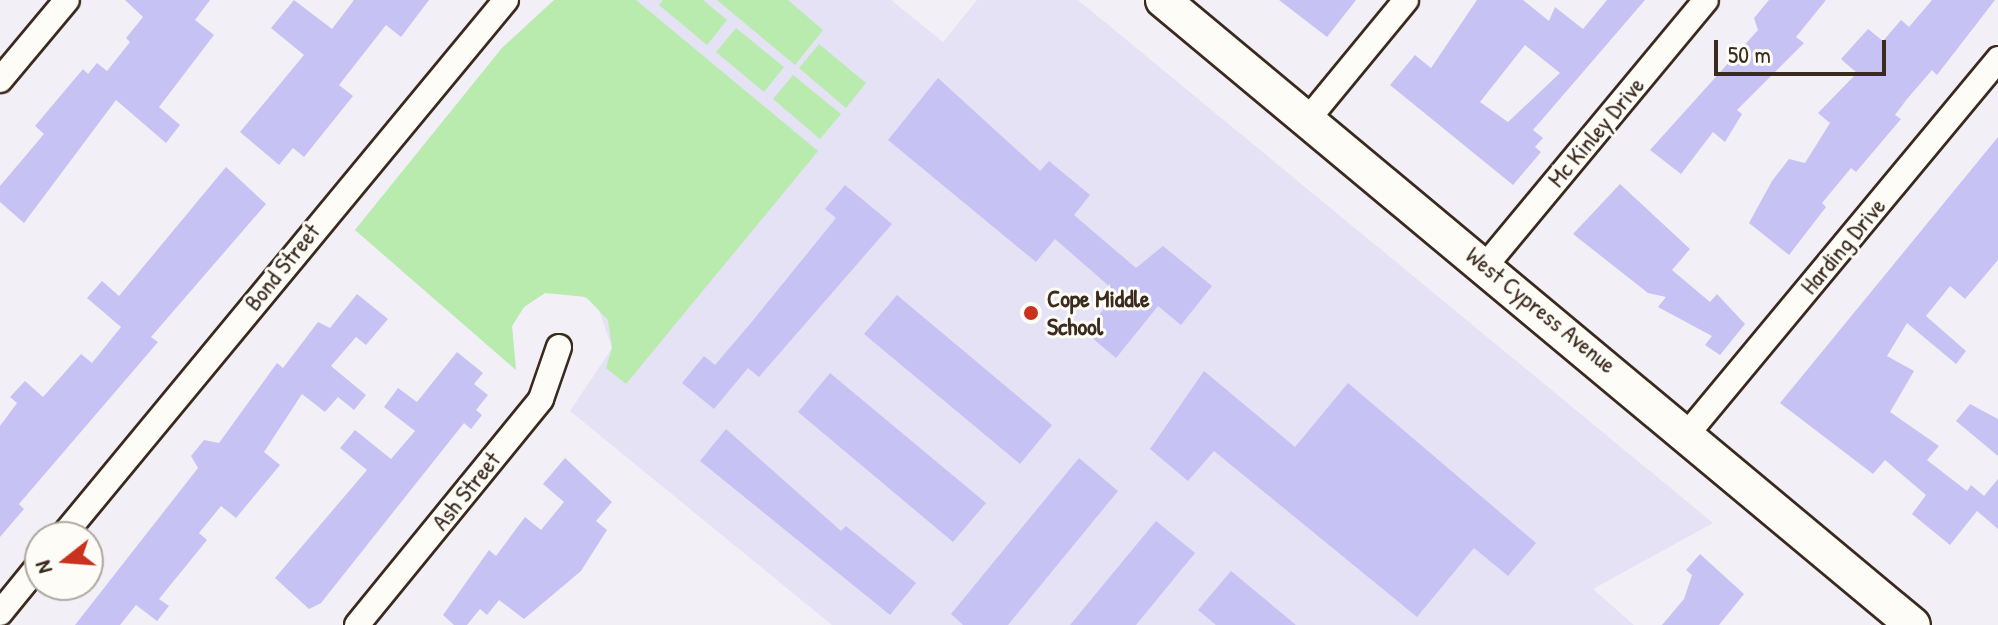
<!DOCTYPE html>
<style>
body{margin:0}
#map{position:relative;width:1998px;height:625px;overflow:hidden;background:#f2f0f6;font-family:"Patrick Hand",sans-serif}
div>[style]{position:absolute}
.built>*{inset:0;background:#e5e2f5}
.green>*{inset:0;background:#b8ebad}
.building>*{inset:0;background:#c6c2f4}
.roads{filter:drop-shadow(2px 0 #3b2a1e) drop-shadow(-2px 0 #3b2a1e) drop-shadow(0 2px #3b2a1e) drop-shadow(0 -2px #3b2a1e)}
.street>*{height:24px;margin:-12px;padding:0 12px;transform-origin:12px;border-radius:12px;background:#fdfcf7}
.secondary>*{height:34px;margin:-17px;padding:0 17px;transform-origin:17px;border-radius:17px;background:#fdfcf7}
.dots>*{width:22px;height:22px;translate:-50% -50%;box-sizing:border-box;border:4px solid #fdfcf7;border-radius:50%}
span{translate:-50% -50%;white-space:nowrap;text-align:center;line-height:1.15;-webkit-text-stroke:6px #fdfcf7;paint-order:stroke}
.street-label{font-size:24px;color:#3b2a1e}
.poi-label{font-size:24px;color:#3b2a1e;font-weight:700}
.left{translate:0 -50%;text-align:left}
.north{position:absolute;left:24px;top:521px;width:80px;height:80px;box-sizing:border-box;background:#fdfcf7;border:2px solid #afa8a0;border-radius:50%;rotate:253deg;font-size:22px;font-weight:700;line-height:32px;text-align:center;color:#3b2a1e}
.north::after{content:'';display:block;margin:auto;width:28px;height:36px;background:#c8321e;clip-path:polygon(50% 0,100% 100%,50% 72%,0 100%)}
.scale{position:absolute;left:1714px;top:40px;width:172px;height:36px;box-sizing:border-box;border:4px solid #3b2a1e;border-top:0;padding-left:10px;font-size:24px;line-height:28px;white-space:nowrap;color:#3b2a1e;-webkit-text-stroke:6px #fdfcf7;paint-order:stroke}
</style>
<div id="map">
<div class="built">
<div style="clip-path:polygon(554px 0,891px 0,943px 42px,977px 0,1078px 0,1713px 523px,1593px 589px,1634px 625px,832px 625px,570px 411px,612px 348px,597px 305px,573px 291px,544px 293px,524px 307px,512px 326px,516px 370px,355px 230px,502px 48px)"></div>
</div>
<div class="green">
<div style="clip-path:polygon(554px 0,636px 0,818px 151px,626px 384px,606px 368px,612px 348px,608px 320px,586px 297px,545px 293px,524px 307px,512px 326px,516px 370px,355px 230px,502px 48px)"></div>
<div style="clip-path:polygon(663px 0,703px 0,727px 20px,707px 45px,659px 5px)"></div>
<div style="clip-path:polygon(717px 0,788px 0,823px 30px,795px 65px)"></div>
<div style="clip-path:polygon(736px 28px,784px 67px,764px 92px,716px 52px)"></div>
<div style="clip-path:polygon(819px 44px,866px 83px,846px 108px,799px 68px)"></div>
<div style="clip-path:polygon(793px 75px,841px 114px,820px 139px,773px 99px)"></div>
</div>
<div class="building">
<div style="clip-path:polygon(125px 0,210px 0,195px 20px,214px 35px,159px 107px,180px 125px,166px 143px,116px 100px,24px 223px,0 202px,0 186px,44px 134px,35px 126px,83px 69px,88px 74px,97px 63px,107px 71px,130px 42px,126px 38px,143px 17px)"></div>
<div style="clip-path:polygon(294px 0,332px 29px,354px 0,429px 0,401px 37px,386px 25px,339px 85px,353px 96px,304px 157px,293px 148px,279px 165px,240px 132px,304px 55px,271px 28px)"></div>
<div style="clip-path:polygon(1279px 0,1356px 0,1327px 37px)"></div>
<div style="clip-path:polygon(evenodd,1477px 0,1523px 0,1549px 21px,1555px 7px,1583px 29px,1607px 0,1645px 0,1533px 130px,1543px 138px,1535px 147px,1541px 152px,1513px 185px,1390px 85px,1415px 55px,1431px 68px,1477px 0,1525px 45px,1560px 73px,1508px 122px,1480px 102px,1525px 45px)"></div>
<div style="clip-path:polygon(1769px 0,1826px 0,1796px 37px,1804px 43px,1737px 110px,1742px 114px,1725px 142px,1713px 132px,1681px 174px,1650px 150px,1758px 30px,1754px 18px)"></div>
<div style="clip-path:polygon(1932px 0,1995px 0,1937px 75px,1932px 70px,1907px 99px,1895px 115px,1901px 119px,1856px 172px,1851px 168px,1822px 203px,1826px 207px,1789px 255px,1749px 223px,1772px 181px,1789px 159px,1805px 163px,1830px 123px,1818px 113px,1857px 73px,1841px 59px,1868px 29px,1883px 41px,1901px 20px,1909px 27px)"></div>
<div style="clip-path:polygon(938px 78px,1040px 171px,1049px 161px,1090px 195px,1074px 215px,1136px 268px,1163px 246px,1212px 286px,1181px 325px,1158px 306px,1116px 358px,1085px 332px,1117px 293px,1055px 239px,1036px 262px,888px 140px)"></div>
<div style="clip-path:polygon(1998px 137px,1998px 260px,1965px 299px,1950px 286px,1926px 316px,1966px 351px,1956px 364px,1907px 323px,1887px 356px,1914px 371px,1890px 412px,1939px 446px,1927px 460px,1967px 491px,1971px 485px,1984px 496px,1998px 479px,1998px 529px,1977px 511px,1950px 545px,1912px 514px,1926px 495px,1885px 460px,1873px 474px,1780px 403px)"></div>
<div style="clip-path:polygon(226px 167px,266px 204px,151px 337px,158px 342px,19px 504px,24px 509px,0 537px,0 426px,17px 403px,10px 397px,25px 381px,43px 397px,81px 354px,92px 363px,121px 327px,87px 298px,102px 281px,119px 296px)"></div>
<div style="clip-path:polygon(1620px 184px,1690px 249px,1672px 270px,1710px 302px,1717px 294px,1745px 324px,1720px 355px,1705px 345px,1712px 336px,1658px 307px,1666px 297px,1648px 293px,1573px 234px)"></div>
<div style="clip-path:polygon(845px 185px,892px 224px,759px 377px,748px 368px,714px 409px,682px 383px,704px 356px,715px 365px,750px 324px,836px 218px,825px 209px)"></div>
<div style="clip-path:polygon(357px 294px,388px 319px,366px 345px,356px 337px,331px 366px,366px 395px,354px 410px,338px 397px,325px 412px,302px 394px,264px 452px,280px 465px,236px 518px,221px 506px,199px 533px,207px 540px,159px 599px,169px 606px,157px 621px,136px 605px,120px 625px,75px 625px,198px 468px,191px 456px,204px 440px,219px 443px,277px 363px,283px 368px,318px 322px,330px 328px)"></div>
<div style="clip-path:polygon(897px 295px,1052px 425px,1020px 464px,864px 334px)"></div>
<div style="clip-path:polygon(457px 352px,483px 373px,474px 384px,488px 395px,476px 410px,482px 415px,471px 429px,464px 423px,321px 603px,309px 609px,275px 578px,367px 470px,340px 448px,355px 430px,391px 459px,415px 431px,384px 407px,398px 388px,417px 402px)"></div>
<div style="clip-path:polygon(1204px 371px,1295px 447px,1348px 383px,1536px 543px,1508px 576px,1474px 548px,1417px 617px,1214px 451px,1188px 481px,1150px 449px)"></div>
<div style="clip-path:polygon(830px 373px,986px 503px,953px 542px,798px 412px)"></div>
<div style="clip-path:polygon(1970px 404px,1998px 419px,1998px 456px,1956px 421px)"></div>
<div style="clip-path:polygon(726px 429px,841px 531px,846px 526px,916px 583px,890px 615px,700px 461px)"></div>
<div style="clip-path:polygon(565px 458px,612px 502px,596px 521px,607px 530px,581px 571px,524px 619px,499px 600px,487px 615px,480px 609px,467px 625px,454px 625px,443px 615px,489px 550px,496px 556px,525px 517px,541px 530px,564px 502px,543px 484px)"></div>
<div style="clip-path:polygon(1079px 458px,1118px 491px,1008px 625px,963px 625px,951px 614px)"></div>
<div style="clip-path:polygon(1156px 521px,1195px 553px,1136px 625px,1070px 625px)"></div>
<div style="clip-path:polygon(1700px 554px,1744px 594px,1719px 625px,1662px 625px,1684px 599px,1692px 575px,1686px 570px)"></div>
<div style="clip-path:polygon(1231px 571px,1296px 625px,1216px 625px,1198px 610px)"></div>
</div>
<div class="roads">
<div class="street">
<div style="left:0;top:80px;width:104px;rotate:-50.1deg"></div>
<div style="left:1308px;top:119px;width:154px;rotate:-50.5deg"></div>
<div style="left:1486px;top:265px;width:344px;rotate:-50.3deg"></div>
<div style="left:1688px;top:433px;width:486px;rotate:-50.3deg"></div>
<div style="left:62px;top:537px;width:697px;rotate:-50.42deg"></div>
<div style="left:0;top:613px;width:63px;rotate:-50.8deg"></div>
<div style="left:357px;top:625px;width:291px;rotate:-50.8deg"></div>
<div style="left:541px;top:399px;width:55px;rotate:-70.9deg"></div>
</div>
<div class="secondary">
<div style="left:1163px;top:0;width:976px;rotate:39.81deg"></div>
</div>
</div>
<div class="dots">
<div style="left:1031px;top:313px;background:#c8321e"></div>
</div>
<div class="street-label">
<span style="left:1596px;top:132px;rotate:-50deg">Mc Kinley Drive</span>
<span style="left:1843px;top:246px;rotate:-50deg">Harding Drive</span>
<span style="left:282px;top:267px;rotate:-51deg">Bond Street</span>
<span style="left:1541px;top:310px;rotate:39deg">West Cypress Avenue</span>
<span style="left:466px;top:491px;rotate:-51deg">Ash Street</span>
</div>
<div class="poi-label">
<span class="left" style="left:1047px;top:313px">Cope Middle<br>School</span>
</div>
<div class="north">N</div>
<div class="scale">50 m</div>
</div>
